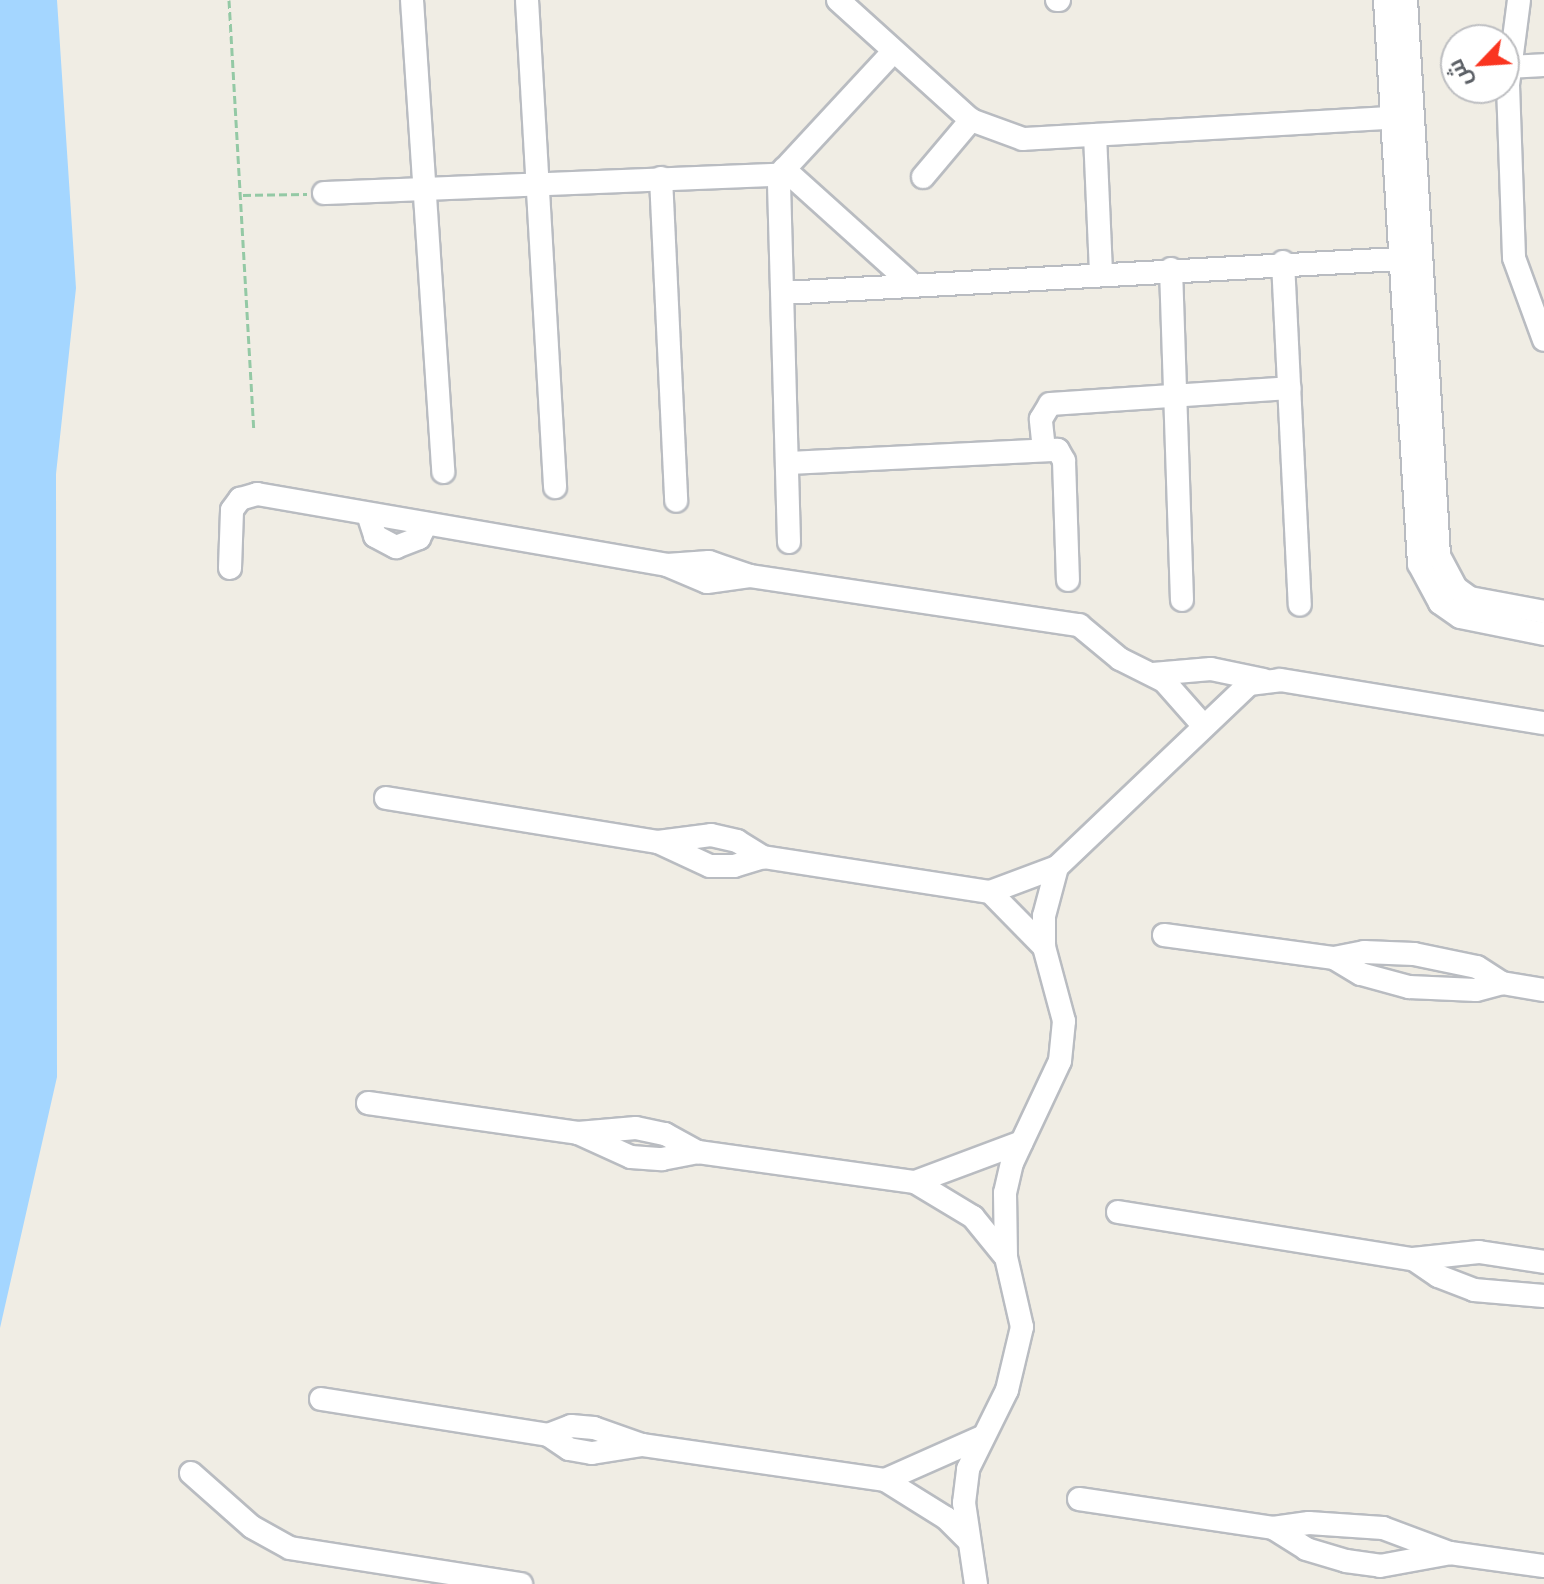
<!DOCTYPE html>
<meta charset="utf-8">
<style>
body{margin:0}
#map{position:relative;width:1544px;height:1584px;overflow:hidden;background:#f0ede4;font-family:"Varela Round",Cairo,sans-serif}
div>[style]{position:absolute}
.water>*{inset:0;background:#a4d6ff}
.path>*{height:3px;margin-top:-1.5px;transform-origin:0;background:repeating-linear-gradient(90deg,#94c9a5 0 8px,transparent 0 12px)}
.roads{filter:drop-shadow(2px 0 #b9bcc1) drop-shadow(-2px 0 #b9bcc1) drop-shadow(0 2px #b9bcc1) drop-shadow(0 -2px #b9bcc1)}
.minor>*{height:22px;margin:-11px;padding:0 11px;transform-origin:11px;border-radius:11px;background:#fff}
span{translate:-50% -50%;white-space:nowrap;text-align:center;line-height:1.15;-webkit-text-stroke:7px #fff;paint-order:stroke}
.north{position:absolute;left:1440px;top:24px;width:80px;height:80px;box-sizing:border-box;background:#fff;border:2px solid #bebfc2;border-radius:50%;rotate:245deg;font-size:22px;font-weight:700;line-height:32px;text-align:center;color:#5c6066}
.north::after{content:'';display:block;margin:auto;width:28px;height:36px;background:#fa3520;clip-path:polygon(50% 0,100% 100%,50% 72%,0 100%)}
</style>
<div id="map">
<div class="water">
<div style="clip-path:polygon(0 0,57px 0,76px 288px,56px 474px,57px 1077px,0 1328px)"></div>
</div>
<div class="path">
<div style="left:229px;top:0;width:432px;rotate:86.7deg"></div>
<div style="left:243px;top:195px;width:64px;rotate:-0.9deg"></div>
</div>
<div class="roads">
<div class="minor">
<div style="left:412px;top:0;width:473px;rotate:86.2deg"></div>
<div style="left:527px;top:0;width:488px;rotate:86.7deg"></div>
<div style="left:838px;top:0;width:179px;rotate:42.1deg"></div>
<div style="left:971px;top:120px;width:55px;rotate:20.1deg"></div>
<div style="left:1023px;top:139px;width:382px;rotate:-3.3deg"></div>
<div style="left:1057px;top:0;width:2px"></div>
<div style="left:1385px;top:0;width:565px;rotate:86.55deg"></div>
<div style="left:1419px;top:564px;width:44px;rotate:61.7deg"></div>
<div style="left:1440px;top:603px;width:24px;rotate:35deg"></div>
<div style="left:1460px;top:617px;width:86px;rotate:11.4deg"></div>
<div style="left:1406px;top:0;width:557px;rotate:86.6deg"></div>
<div style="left:1439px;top:556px;width:36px;rotate:62deg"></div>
<div style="left:1456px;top:588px;width:17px;rotate:36deg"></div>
<div style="left:1470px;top:598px;width:75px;rotate:10.7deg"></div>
<div style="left:1519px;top:0;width:86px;rotate:97.4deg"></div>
<div style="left:1508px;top:85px;width:173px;rotate:88deg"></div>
<div style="left:1514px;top:258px;width:87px;rotate:69.9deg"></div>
<div style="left:1508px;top:67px;width:36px;rotate:-3deg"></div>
<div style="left:1095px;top:135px;width:139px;rotate:87.5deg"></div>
<div style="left:784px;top:169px;width:173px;rotate:42deg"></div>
<div style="left:923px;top:177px;width:75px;rotate:-49.9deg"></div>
<div style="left:661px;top:178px;width:323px;rotate:87.3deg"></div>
<div style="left:324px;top:193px;width:455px;rotate:-2.3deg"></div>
<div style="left:1283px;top:262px;width:343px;rotate:87.2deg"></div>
<div style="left:1171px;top:269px;width:331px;rotate:88.1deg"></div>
<div style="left:783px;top:293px;width:616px;rotate:-3.16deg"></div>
<div style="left:1044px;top:450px;width:31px;rotate:-96deg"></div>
<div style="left:1041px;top:419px;width:17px;rotate:-59deg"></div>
<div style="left:1050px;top:404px;width:240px;rotate:-3.8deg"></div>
<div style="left:789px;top:463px;width:269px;rotate:-2.8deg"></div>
<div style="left:1058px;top:450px;width:13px;rotate:61deg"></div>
<div style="left:1064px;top:461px;width:119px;rotate:88.1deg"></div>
<div style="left:368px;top:514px;width:23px;rotate:72deg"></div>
<div style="left:375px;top:536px;width:24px;rotate:28deg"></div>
<div style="left:396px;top:547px;width:25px;rotate:-21deg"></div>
<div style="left:419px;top:538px;width:16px;rotate:-63deg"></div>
<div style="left:789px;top:542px;width:367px;rotate:-91.6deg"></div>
<div style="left:779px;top:175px;width:168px;rotate:-47.2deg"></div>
<div style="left:667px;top:565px;width:43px;rotate:23deg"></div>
<div style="left:707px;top:582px;width:43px;rotate:-7.9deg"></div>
<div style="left:230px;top:568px;width:58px;rotate:-88deg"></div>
<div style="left:232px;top:510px;width:14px;rotate:-54deg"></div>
<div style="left:240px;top:499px;width:18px;rotate:-16deg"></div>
<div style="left:257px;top:494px;width:416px;rotate:9.8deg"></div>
<div style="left:667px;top:565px;width:42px;rotate:-4.1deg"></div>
<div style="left:709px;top:562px;width:43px;rotate:18.9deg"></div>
<div style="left:750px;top:576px;width:333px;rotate:8.5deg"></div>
<div style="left:1079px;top:625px;width:53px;rotate:39.7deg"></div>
<div style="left:1120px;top:659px;width:49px;rotate:26.6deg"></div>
<div style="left:1164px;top:681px;width:57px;rotate:48.5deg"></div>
<div style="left:1153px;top:674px;width:58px;rotate:-4.9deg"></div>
<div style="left:1211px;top:669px;width:54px;rotate:11.7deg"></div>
<div style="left:386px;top:798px;width:276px;rotate:9.2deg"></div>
<div style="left:658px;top:842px;width:57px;rotate:24.8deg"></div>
<div style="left:710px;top:866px;width:24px"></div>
<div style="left:734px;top:866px;width:30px;rotate:-17deg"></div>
<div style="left:658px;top:842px;width:53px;rotate:-7.5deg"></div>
<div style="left:711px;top:835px;width:27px;rotate:13deg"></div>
<div style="left:737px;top:841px;width:31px;rotate:32deg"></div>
<div style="left:763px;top:857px;width:230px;rotate:8.8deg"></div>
<div style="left:990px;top:892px;width:72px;rotate:-20.5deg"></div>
<div style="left:1057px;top:867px;width:265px;rotate:-43.6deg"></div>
<div style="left:1249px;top:684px;width:31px;rotate:-7deg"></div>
<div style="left:1280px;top:680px;width:267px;rotate:9.3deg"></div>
<div style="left:990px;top:892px;width:77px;rotate:45.5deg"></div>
<div style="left:1164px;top:935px;width:172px;rotate:7.7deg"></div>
<div style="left:1334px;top:958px;width:31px;rotate:-11deg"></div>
<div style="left:1364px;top:952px;width:50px;rotate:2.3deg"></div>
<div style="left:1414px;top:954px;width:64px;rotate:11.7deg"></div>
<div style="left:1477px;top:967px;width:30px;rotate:33deg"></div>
<div style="left:1502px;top:983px;width:43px;rotate:9.5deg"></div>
<div style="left:1334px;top:958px;width:31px;rotate:31deg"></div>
<div style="left:1361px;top:974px;width:50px;rotate:15.2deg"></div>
<div style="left:1409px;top:987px;width:67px;rotate:2.6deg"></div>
<div style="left:1476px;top:990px;width:27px;rotate:-15deg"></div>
<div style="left:368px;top:1103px;width:212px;rotate:8.1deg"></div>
<div style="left:578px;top:1133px;width:58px;rotate:-4.9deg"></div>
<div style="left:636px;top:1128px;width:30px;rotate:12deg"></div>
<div style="left:665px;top:1134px;width:38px;rotate:29deg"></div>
<div style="left:578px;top:1133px;width:58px;rotate:24.4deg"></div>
<div style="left:631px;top:1157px;width:31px;rotate:4deg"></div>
<div style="left:662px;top:1159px;width:37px;rotate:-11deg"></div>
<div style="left:698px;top:1152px;width:219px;rotate:7.9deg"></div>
<div style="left:915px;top:1182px;width:68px;rotate:31.1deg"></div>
<div style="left:973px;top:1217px;width:49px;rotate:50.8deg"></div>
<div style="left:915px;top:1182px;width:114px;rotate:-20.5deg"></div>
<div style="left:1118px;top:1212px;width:299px;rotate:9.1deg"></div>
<div style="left:1413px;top:1259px;width:66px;rotate:-6.1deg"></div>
<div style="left:1479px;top:1252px;width:66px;rotate:8.7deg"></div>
<div style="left:1413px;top:1259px;width:30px;rotate:34deg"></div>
<div style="left:1438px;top:1276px;width:39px;rotate:21deg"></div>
<div style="left:1474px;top:1290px;width:70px;rotate:4.9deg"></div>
<div style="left:321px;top:1399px;width:230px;rotate:9deg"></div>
<div style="left:548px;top:1435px;width:25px;rotate:34deg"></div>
<div style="left:569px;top:1449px;width:23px;rotate:10deg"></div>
<div style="left:592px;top:1453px;width:51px;rotate:-9.1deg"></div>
<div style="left:548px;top:1435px;width:25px;rotate:-21deg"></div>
<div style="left:571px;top:1426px;width:23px;rotate:5deg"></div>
<div style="left:594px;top:1428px;width:51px;rotate:19.5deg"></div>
<div style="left:642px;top:1445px;width:246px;rotate:8.2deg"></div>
<div style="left:885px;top:1480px;width:72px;rotate:31.9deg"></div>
<div style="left:946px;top:1518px;width:30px;rotate:45deg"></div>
<div style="left:191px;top:1473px;width:81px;rotate:41.5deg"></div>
<div style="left:252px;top:1527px;width:43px;rotate:28.9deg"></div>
<div style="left:290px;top:1548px;width:234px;rotate:8.9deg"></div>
<div style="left:885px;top:1480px;width:104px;rotate:-23.9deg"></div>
<div style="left:1079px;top:1499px;width:196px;rotate:8.5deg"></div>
<div style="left:1273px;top:1528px;width:36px;rotate:-8deg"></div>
<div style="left:1309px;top:1523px;width:74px;rotate:3.9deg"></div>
<div style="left:1383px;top:1528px;width:72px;rotate:20.5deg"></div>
<div style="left:1450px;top:1553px;width:95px;rotate:7.9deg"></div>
<div style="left:1273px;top:1528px;width:39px;rotate:32deg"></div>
<div style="left:1306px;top:1549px;width:42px;rotate:16.7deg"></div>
<div style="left:1346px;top:1561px;width:34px;rotate:8deg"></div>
<div style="left:1380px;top:1566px;width:71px;rotate:-10.5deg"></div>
<div style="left:976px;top:1584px;width:82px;rotate:-98.4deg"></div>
<div style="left:964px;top:1503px;width:34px;rotate:-83deg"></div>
<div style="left:968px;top:1469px;width:88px;rotate:-63.7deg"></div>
<div style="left:1007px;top:1390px;width:65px;rotate:-76.6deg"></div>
<div style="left:1022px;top:1327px;width:72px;rotate:-102.9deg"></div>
<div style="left:1006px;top:1257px;width:64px;rotate:-90.9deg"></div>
<div style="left:1005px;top:1193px;width:31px;rotate:-77deg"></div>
<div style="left:1012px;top:1163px;width:113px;rotate:-64.8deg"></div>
<div style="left:1060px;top:1061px;width:40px;rotate:-84.3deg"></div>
<div style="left:1064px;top:1021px;width:77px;rotate:-105.1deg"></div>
<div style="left:1044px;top:947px;width:31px;rotate:-90deg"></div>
<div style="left:1044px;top:916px;width:51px;rotate:-75.1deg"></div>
</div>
</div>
<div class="north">ش</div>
</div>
